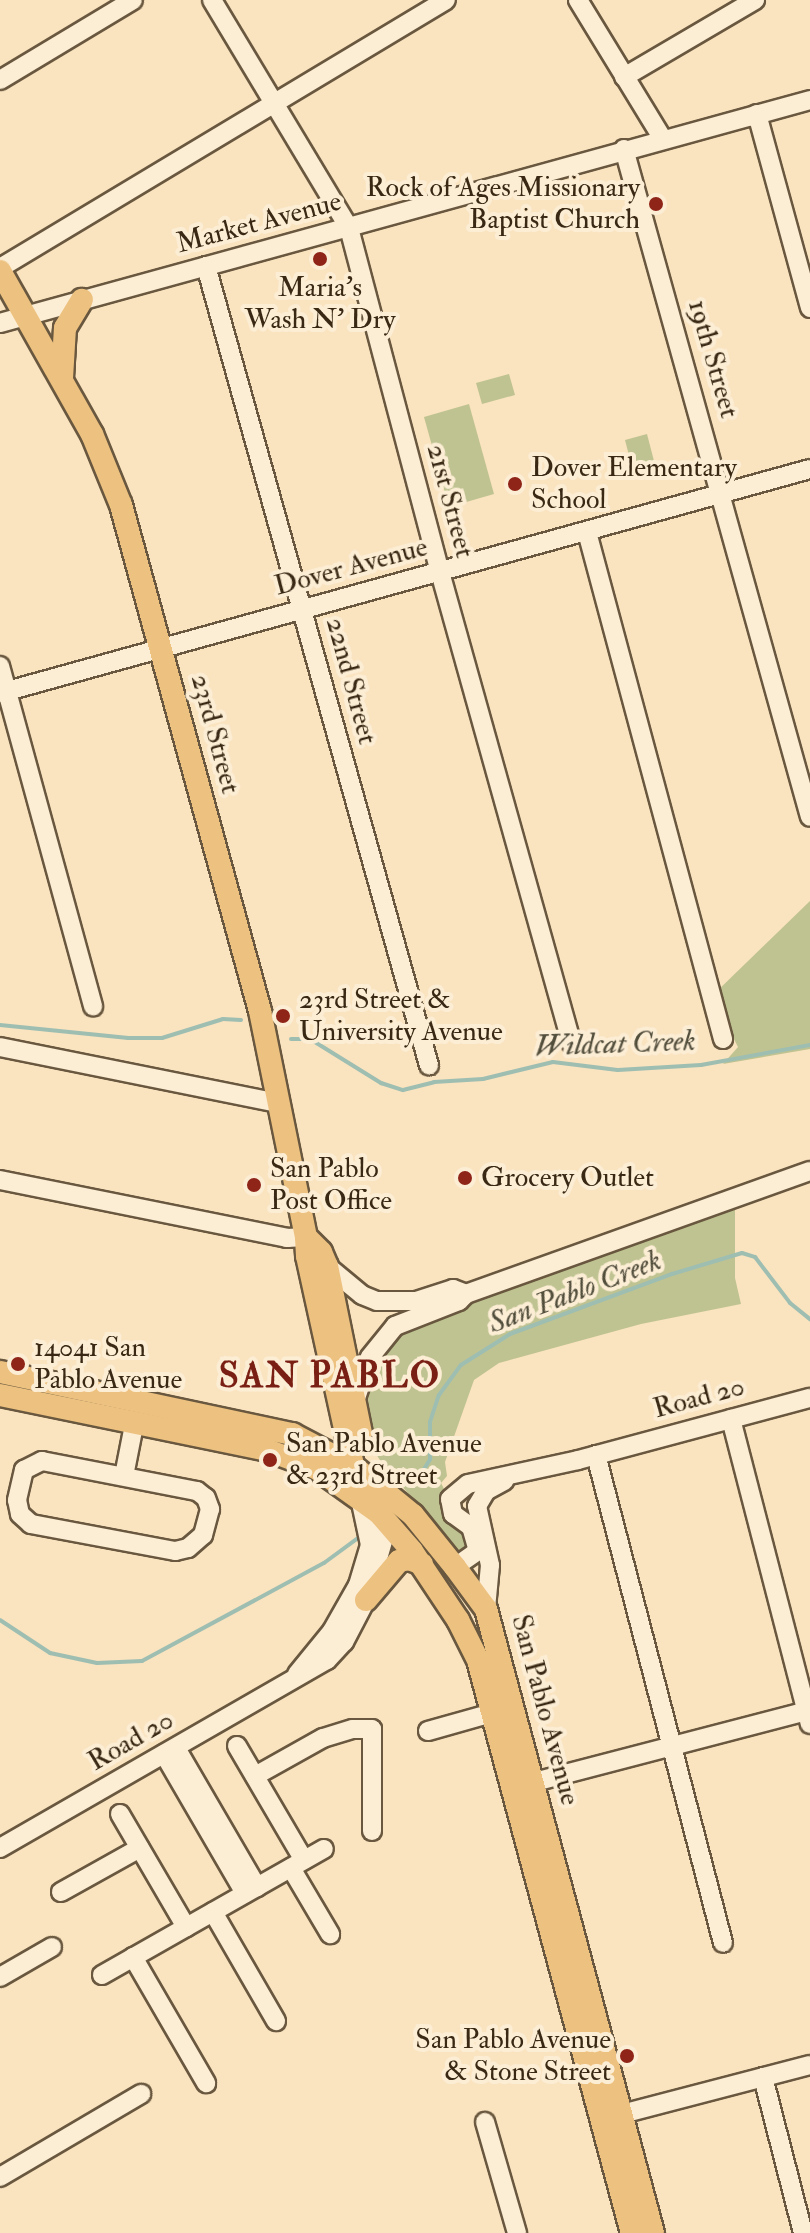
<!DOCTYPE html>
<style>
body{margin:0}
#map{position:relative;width:810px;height:2233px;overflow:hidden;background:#fae3bf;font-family:"IM FELL Double Pica",serif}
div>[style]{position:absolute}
.green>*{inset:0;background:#bfc391}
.stream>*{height:4px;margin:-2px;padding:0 2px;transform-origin:2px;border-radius:2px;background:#9ebeb2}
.roads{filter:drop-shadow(2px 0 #69583f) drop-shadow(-2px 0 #69583f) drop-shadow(0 2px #69583f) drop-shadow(0 -2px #69583f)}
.minor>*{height:18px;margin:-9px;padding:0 9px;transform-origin:9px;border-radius:9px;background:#fcedd5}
.major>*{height:22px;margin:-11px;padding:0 11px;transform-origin:11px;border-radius:11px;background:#edc280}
.dots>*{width:22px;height:22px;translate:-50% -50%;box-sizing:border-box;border:4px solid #fcedd5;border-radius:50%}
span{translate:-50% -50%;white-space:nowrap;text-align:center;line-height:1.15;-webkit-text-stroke:8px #fcedd5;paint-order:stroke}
.poi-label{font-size:28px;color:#392914}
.right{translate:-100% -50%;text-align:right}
.left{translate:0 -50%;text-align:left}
.street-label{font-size:28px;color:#392914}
.water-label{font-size:30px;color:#524e3c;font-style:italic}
.district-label{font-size:36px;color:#7a1f14;font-weight:700;letter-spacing:2px}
</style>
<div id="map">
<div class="green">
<div style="clip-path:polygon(509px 374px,515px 395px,482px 404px,476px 383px)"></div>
<div style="clip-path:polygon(469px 404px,494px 494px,449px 507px,424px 417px)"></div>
<div style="clip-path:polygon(647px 434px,654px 461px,632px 467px,625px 440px)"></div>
<div style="clip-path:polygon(810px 901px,810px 1049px,723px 1064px,738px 1047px,712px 996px)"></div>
<div style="clip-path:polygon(735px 1205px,735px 1278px,741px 1304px,641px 1324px,499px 1363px,474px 1380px,445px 1462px,447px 1476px,441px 1483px,473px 1546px,463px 1553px,458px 1551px,381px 1462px,372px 1447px,364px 1393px,370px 1369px,386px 1344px,414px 1321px)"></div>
</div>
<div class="stream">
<div style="left:0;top:1025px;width:129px;rotate:5.8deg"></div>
<div style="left:128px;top:1038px;width:34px"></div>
<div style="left:162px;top:1038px;width:64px;rotate:-17.3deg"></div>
<div style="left:223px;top:1019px;width:18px;rotate:3deg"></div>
<div style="left:291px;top:1039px;width:19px"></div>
<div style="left:310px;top:1039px;width:84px;rotate:31.8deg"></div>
<div style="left:381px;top:1083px;width:23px;rotate:18deg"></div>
<div style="left:403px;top:1090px;width:32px;rotate:-14deg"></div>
<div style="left:434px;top:1082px;width:49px;rotate:-3.5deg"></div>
<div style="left:483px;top:1079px;width:72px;rotate:-13.7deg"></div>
<div style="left:553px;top:1062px;width:65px;rotate:7deg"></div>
<div style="left:618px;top:1070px;width:83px;rotate:-3.4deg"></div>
<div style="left:701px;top:1065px;width:111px;rotate:-10.4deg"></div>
<div style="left:414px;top:1485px;width:31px;rotate:-58deg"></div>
<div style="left:430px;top:1459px;width:37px;rotate:-90deg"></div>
<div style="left:430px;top:1422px;width:28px;rotate:-72deg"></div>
<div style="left:439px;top:1395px;width:37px;rotate:-54deg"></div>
<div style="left:461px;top:1365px;width:58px;rotate:-32.3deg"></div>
<div style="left:510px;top:1334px;width:173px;rotate:-20.3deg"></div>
<div style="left:672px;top:1274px;width:73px;rotate:-16.7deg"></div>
<div style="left:742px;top:1253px;width:14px;rotate:17deg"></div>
<div style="left:755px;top:1257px;width:58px;rotate:52.7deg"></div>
<div style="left:790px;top:1303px;width:26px;rotate:39deg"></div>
<div style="left:0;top:1620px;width:60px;rotate:33.4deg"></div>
<div style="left:50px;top:1653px;width:48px;rotate:12deg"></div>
<div style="left:97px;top:1663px;width:45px;rotate:-2.5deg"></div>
<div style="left:142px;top:1661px;width:207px;rotate:-28.3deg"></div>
<div style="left:324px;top:1563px;width:42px;rotate:-36.3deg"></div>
</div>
<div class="roads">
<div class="minor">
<div style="left:212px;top:0;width:266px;rotate:59deg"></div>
<div style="left:349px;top:228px;width:356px;rotate:75.2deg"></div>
<div style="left:440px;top:572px;width:490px;rotate:74.4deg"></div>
<div style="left:578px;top:0;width:163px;rotate:58.6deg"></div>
<div style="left:624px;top:77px;width:152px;rotate:-30.4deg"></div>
<div style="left:0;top:80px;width:155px;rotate:-31deg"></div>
<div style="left:757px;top:114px;width:201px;rotate:74.7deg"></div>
<div style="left:624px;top:149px;width:693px;rotate:74.44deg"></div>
<div style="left:206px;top:266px;width:830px;rotate:74.41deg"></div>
<div style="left:0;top:268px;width:520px;rotate:-31deg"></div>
<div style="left:0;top:323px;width:840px;rotate:-15.39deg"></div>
<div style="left:587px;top:532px;width:525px;rotate:74.98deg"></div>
<div style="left:0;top:666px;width:353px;rotate:74.7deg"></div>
<div style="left:0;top:693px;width:840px;rotate:-15.46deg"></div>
<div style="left:0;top:1047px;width:284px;rotate:11.4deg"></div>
<div style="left:0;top:1180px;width:293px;rotate:11.4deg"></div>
<div style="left:287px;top:1238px;width:19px;rotate:-3deg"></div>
<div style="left:327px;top:1266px;width:45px;rotate:39.6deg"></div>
<div style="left:362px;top:1295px;width:16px;rotate:22deg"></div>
<div style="left:377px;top:1301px;width:39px"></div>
<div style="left:416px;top:1301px;width:39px;rotate:-18deg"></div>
<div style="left:453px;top:1289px;width:14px;rotate:21deg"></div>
<div style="left:355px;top:1401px;width:46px;rotate:-71.2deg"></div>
<div style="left:370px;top:1357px;width:40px;rotate:-51deg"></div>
<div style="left:395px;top:1326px;width:69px;rotate:-21.3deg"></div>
<div style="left:459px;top:1301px;width:10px;rotate:-45deg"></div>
<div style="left:466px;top:1294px;width:365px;rotate:-19.7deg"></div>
<div style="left:731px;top:1419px;width:315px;rotate:75.5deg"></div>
<div style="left:596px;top:1455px;width:504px;rotate:75.41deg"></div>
<div style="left:42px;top:1461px;width:158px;rotate:11deg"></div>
<div style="left:197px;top:1491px;width:11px;rotate:38deg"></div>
<div style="left:206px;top:1498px;width:12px;rotate:70deg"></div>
<div style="left:210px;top:1509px;width:27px;rotate:105deg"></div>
<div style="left:203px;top:1535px;width:20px;rotate:139deg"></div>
<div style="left:188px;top:1548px;width:13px;rotate:167deg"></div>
<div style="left:175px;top:1551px;width:147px;rotate:-169.4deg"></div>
<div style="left:31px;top:1524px;width:15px;rotate:-138deg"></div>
<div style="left:20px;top:1514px;width:14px;rotate:-102deg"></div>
<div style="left:17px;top:1500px;width:31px;rotate:-77deg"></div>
<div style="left:24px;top:1470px;width:20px;rotate:-27deg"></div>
<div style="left:124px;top:1476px;width:52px;rotate:-78.9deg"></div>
<div style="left:455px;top:1567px;width:28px;rotate:-35deg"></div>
<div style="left:478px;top:1551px;width:25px;rotate:-106deg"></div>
<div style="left:471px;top:1527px;width:22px;rotate:-144deg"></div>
<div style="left:453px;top:1514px;width:15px;rotate:-101deg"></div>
<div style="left:450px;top:1499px;width:23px;rotate:-40deg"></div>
<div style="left:468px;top:1484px;width:113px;rotate:-12.3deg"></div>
<div style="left:578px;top:1460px;width:240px;rotate:-15deg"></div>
<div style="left:486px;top:1609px;width:44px;rotate:-84.8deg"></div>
<div style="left:490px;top:1565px;width:60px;rotate:-102.4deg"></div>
<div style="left:477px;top:1506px;width:17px;rotate:-59deg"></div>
<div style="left:486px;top:1491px;width:21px;rotate:-29deg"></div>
<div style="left:297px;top:1674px;width:55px;rotate:-50.9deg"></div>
<div style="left:332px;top:1631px;width:53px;rotate:-60.5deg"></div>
<div style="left:358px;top:1585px;width:42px;rotate:-73.3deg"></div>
<div style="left:370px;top:1545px;width:48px;rotate:-102deg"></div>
<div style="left:428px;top:1731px;width:66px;rotate:-15.7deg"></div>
<div style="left:237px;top:1746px;width:132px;rotate:59.6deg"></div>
<div style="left:176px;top:1748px;width:161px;rotate:59.8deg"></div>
<div style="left:164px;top:1754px;width:161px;rotate:59.8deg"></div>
<div style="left:255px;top:1776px;width:78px;rotate:-29.2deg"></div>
<div style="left:323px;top:1738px;width:31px;rotate:-17deg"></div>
<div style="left:353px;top:1729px;width:19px"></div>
<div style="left:372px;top:1729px;width:102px;rotate:90deg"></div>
<div style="left:519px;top:1786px;width:301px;rotate:-14.6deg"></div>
<div style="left:120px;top:1814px;width:131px;rotate:59.7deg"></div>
<div style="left:0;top:1848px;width:377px;rotate:-29.9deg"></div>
<div style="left:327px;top:1660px;width:25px;rotate:-47deg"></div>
<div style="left:344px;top:1642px;width:47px;rotate:-62.4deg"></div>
<div style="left:366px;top:1600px;width:61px;rotate:-73.9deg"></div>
<div style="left:383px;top:1541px;width:28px;rotate:-98deg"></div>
<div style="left:291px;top:1868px;width:77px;rotate:59.4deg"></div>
<div style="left:61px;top:1892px;width:90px;rotate:-29.1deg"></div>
<div style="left:213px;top:1912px;width:126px;rotate:60deg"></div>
<div style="left:133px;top:1957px;width:146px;rotate:59.9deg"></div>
<div style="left:102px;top:1975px;width:255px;rotate:-29.6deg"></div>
<div style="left:0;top:1977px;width:60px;rotate:-30deg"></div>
<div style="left:763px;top:2077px;width:161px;rotate:75.6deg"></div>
<div style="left:622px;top:2114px;width:194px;rotate:-14.6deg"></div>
<div style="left:485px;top:2122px;width:116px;rotate:73.9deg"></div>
<div style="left:0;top:2177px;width:164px;rotate:-30.5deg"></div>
</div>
<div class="major">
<div style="left:0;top:271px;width:187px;rotate:60.6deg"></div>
<div style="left:92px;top:434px;width:77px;rotate:67.8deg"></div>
<div style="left:121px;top:505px;width:525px;rotate:74.64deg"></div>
<div style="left:260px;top:1011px;width:231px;rotate:78.5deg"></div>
<div style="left:306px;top:1237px;width:19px;rotate:87deg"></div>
<div style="left:307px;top:1256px;width:248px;rotate:77.6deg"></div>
<div style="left:62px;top:378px;width:50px;rotate:-86.6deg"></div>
<div style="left:65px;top:328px;width:33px;rotate:-59deg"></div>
<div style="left:306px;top:1237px;width:21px;rotate:45deg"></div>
<div style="left:321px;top:1252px;width:15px;rotate:67deg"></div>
<div style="left:327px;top:1266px;width:170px;rotate:78.5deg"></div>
<div style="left:0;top:1372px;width:299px;rotate:12deg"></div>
<div style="left:292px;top:1434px;width:69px;rotate:27.7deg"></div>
<div style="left:353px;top:1466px;width:77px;rotate:39.2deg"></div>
<div style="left:413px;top:1515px;width:67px;rotate:51.1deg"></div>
<div style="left:455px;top:1567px;width:52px;rotate:53.6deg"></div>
<div style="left:486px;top:1609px;width:646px;rotate:75.02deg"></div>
<div style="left:0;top:1395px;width:273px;rotate:11.6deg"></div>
<div style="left:267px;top:1450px;width:52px;rotate:20.2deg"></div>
<div style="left:316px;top:1468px;width:77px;rotate:35.5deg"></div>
<div style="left:379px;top:1513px;width:50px;rotate:49deg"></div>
<div style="left:412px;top:1551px;width:83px;rotate:56.3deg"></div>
<div style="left:458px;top:1620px;width:45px;rotate:63.4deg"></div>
<div style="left:478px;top:1660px;width:593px;rotate:74.96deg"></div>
<div style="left:366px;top:1600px;width:51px;rotate:-49.8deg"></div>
<div style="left:399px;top:1561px;width:10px;rotate:-11deg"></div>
<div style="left:409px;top:1559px;width:14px;rotate:21deg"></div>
</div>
</div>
<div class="dots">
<div style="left:656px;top:204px;background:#8f2418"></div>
<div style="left:320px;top:259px;background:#8f2418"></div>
<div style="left:515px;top:484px;background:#8f2418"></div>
<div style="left:283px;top:1016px;background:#8f2418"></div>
<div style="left:465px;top:1178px;background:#8f2418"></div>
<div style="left:254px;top:1185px;background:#8f2418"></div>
<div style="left:18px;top:1364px;background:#8f2418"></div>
<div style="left:270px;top:1460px;background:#8f2418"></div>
<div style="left:627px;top:2056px;background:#8f2418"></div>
</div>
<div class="poi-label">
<span class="right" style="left:640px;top:204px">Rock of Ages Missionary<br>Baptist Church</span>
<span style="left:320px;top:304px">Maria's<br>Wash N' Dry</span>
<span class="left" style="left:531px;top:484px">Dover Elementary<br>School</span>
<span class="left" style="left:299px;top:1016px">23rd Street &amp;<br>University Avenue</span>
<span class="left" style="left:270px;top:1185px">San Pablo<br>Post Office</span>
<span class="left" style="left:481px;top:1178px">Grocery Outlet</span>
<span class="left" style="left:34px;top:1364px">14041 San<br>Pablo Avenue</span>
<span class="left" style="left:286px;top:1460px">San Pablo Avenue<br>&amp; 23rd Street</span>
<span class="right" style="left:611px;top:2056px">San Pablo Avenue<br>&amp; Stone Street</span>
</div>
<div class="street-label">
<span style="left:259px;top:223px;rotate:-15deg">Market Avenue</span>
<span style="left:713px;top:359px;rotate:74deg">19th Street</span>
<span style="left:450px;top:501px;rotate:75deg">21st Street</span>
<span style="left:351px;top:567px;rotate:-15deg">Dover Avenue</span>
<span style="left:351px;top:681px;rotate:75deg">22nd Street</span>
<span style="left:215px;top:734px;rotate:75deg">23rd Street</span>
<span style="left:699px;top:1398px;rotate:-15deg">Road 20</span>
<span style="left:545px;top:1710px;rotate:75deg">San Pablo Avenue</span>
<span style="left:131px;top:1741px;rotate:-30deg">Road 20</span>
</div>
<div class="water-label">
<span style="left:615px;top:1044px;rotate:-2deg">Wildcat Creek</span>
<span style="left:575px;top:1292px;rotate:-21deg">San Pablo Creek</span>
</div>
<div class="district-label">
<span style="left:330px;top:1376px">SAN PABLO</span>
</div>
</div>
